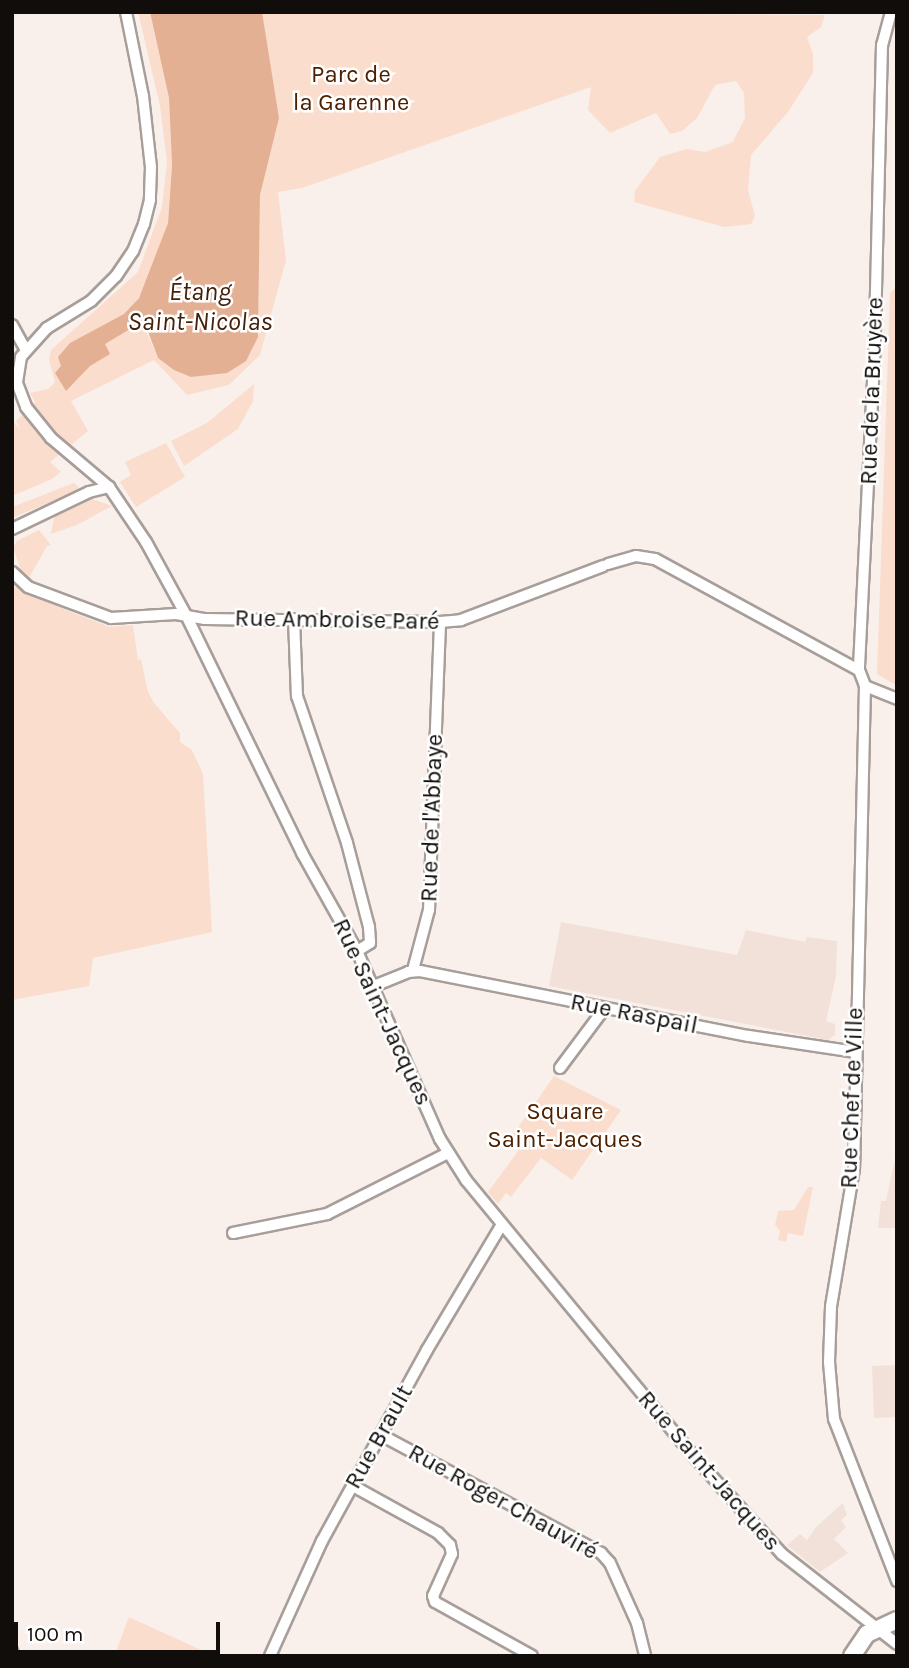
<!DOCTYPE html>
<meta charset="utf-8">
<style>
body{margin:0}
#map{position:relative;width:909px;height:1668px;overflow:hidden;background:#f9f0eb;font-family:Karla,sans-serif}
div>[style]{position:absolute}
.built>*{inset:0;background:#f2e1d8}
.green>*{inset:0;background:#fbddcd}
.water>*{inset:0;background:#e4b093}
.roads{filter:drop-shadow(2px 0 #a79e99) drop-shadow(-2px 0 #a79e99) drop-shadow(0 2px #a79e99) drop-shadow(0 -2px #a79e99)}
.minor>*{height:10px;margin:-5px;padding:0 5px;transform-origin:5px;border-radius:5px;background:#fff}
.secondary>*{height:16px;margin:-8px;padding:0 8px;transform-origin:8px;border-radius:8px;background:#fff}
span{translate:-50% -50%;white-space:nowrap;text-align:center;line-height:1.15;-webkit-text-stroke:5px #fff;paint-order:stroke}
.park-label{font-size:24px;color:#4e2000}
.street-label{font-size:24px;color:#100d0b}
.water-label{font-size:26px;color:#43210b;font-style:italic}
.frame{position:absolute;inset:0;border:14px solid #100d0b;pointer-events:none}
.scale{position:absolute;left:14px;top:1622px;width:206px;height:32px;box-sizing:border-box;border:4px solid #100d0b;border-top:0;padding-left:9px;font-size:21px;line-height:24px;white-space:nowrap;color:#100d0b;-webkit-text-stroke:5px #fff;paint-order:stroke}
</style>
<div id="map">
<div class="built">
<div style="clip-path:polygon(561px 922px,737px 955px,746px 930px,805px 942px,807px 937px,837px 941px,836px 976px,826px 1021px,835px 1024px,835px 1035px,828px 1040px,549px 986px)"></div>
<div style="clip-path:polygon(897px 1150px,897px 1228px,878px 1228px,881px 1201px,886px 1201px)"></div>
<div style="clip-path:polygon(897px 1365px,897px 1417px,874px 1418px,872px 1366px)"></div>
<div style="clip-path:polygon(843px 1503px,847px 1515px,841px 1520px,846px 1527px,834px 1539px,848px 1553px,820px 1572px,787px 1545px,800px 1534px,807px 1540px,816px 1527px)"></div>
</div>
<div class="green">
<div style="clip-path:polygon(138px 12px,150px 12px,169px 98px,172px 165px,168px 223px,146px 286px,134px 304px,158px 358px,258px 337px,260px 195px,279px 118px,261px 12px,825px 15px,821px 27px,807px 37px,813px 54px,813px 73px,788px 112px,751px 155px,748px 190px,755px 216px,751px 224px,724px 227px,634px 202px,635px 191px,660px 157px,686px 149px,705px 152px,733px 142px,745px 118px,744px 93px,736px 81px,715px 85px,697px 118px,682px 131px,670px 134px,656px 113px,610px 133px,588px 110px,591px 87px,302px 188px,278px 192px,286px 260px,260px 355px,229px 385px,187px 395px,154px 360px,71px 401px,88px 431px,50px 462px,61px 472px,52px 479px,12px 496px,12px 420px,21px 430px,16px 421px,35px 402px,30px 393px,48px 389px,55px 382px,49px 360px,51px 350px,138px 272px,162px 207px,167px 162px,160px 106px)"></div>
<div style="clip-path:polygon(897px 286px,897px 686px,877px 674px,890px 293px)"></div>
<div style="clip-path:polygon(254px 384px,253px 401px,238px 429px,184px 466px,171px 441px,207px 423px)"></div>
<div style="clip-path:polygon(166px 443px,185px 477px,136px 507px,120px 482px,131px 475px,125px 462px)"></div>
<div style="clip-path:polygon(74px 483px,79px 487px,74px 492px,12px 518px,12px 507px)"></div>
<div style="clip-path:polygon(92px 499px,112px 506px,77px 525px,51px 534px,54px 517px)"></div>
<div style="clip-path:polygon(39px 530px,51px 545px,47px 546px,29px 578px,21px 571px,13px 547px,17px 541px)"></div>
<div style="clip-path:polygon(21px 585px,66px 610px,110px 627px,133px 625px,138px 660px,141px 659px,148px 692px,154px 703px,180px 733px,180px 742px,192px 750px,203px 774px,212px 932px,93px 958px,89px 986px,12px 1000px,12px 589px)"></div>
<div style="clip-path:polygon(554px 1076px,621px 1110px,572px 1180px,541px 1158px,511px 1197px,506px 1193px,498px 1204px,488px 1192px,518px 1151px,516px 1148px,520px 1142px,512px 1136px)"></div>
<div style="clip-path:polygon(808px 1187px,813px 1187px,803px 1236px,788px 1233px,786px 1242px,778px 1240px,780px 1231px,775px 1225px,778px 1211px,794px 1210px)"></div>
<div style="clip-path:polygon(129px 1617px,214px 1656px,114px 1656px)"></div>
</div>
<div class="water">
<div style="clip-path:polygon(150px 12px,262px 12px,279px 118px,260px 195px,258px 337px,246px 361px,227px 373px,191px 377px,174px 370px,158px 358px,147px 329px,135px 326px,105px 344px,110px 354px,90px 366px,66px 391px,55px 373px,61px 366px,58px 357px,70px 343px,124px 314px,139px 298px,168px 223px,172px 165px,169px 98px)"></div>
</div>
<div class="roads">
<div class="minor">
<div style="left:126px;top:12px;width:86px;rotate:78.6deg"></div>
<div style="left:143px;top:96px;width:71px;rotate:83.6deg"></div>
<div style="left:151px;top:167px;width:33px;rotate:92deg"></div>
<div style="left:150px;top:200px;width:25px;rotate:104deg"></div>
<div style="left:144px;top:224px;width:29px;rotate:112deg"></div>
<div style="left:133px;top:251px;width:30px;rotate:124deg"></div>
<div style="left:116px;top:276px;width:35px;rotate:135deg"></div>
<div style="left:91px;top:301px;width:52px;rotate:148.5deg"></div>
<div style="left:47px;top:328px;width:39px;rotate:132deg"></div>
<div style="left:21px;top:357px;width:26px;rotate:99deg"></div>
<div style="left:17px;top:383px;width:26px;rotate:69deg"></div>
<div style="left:26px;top:407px;width:40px;rotate:51deg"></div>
<div style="left:51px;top:438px;width:76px;rotate:40.2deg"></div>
<div style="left:109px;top:487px;width:66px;rotate:56.1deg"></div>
<div style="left:146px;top:542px;width:85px;rotate:61.3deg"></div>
<div style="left:187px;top:617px;width:263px;rotate:64deg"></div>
<div style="left:302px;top:853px;width:112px;rotate:60.7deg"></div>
<div style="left:357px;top:951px;width:206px;rotate:66.2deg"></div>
<div style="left:440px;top:1139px;width:49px;rotate:57.6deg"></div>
<div style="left:466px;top:1180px;width:363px;rotate:50.5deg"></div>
<div style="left:697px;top:1460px;width:127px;rotate:47.9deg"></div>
<div style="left:782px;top:1554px;width:146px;rotate:38deg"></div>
<div style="left:891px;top:12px;width:34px;rotate:105deg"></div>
<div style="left:882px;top:45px;width:295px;rotate:91.4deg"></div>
<div style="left:875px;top:340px;width:330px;rotate:92.8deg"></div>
<div style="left:859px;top:670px;width:17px;rotate:69deg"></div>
<div style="left:865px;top:686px;width:483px;rotate:91.3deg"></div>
<div style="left:854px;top:1169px;width:140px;rotate:99.5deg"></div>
<div style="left:831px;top:1307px;width:55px;rotate:92.1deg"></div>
<div style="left:829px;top:1362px;width:57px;rotate:85deg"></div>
<div style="left:834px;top:1419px;width:174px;rotate:68.7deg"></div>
<div style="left:12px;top:325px;width:29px;rotate:61deg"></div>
<div style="left:12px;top:529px;width:85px;rotate:-25.7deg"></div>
<div style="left:89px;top:492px;width:21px;rotate:-14deg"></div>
<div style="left:608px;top:564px;width:29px;rotate:-16deg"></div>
<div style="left:636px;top:556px;width:19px;rotate:9deg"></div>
<div style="left:655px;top:559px;width:232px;rotate:28.6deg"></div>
<div style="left:12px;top:572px;width:22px;rotate:43deg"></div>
<div style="left:28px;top:587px;width:89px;rotate:20.5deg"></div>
<div style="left:111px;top:618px;width:65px;rotate:-3.5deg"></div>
<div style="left:176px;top:614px;width:28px;rotate:10deg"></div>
<div style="left:204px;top:619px;width:236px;rotate:0.7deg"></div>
<div style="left:440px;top:622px;width:21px;rotate:-5deg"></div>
<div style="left:461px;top:620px;width:152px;rotate:-20.8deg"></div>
<div style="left:294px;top:619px;width:77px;rotate:87.8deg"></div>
<div style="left:297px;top:696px;width:155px;rotate:71.2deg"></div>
<div style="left:347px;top:843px;width:87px;rotate:75.3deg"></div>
<div style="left:369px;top:927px;width:16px;rotate:86deg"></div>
<div style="left:370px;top:943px;width:15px;rotate:148deg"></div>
<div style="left:865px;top:686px;width:35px;rotate:22deg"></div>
<div style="left:413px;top:970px;width:62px;rotate:-75.1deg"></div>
<div style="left:429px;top:910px;width:288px;rotate:-87.8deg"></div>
<div style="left:374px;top:986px;width:37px;rotate:-22deg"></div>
<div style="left:408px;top:972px;width:12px;rotate:-5deg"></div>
<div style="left:420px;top:971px;width:335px;rotate:11.2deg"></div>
<div style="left:749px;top:1036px;width:108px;rotate:8.5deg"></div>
<div style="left:560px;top:1068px;width:74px;rotate:-53.3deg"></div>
<div style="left:233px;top:1233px;width:96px;rotate:-11.4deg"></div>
<div style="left:327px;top:1214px;width:136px;rotate:-26.8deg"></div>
<div style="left:381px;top:1435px;width:250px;rotate:28.2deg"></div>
<div style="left:601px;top:1553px;width:13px;rotate:48deg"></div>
<div style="left:610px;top:1563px;width:66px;rotate:65.8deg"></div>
<div style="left:637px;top:1623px;width:34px;rotate:76deg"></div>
<div style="left:353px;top:1486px;width:97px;rotate:28.9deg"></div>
<div style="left:438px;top:1533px;width:17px;rotate:45deg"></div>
<div style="left:450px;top:1545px;width:9px;rotate:77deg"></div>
<div style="left:452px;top:1554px;width:46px;rotate:114.3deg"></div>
<div style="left:433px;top:1596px;width:6px;rotate:72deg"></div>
<div style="left:435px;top:1602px;width:111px;rotate:29.1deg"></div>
<div style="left:12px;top:1651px;width:5px;rotate:68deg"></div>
<div style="left:270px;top:1656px;width:126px;rotate:-65.7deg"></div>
<div style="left:322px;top:1541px;width:218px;rotate:-61.2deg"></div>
<div style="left:427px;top:1350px;width:144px;rotate:-59.2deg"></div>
</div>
<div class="secondary">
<div style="left:852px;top:1656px;width:27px;rotate:-56deg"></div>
<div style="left:867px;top:1634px;width:33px;rotate:-25deg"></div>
</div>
</div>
<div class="park-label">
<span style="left:351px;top:89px">Parc de<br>la Garenne</span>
<span style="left:565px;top:1126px">Square<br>Saint-Jacques</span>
</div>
<div class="street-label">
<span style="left:872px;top:391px;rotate:-88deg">Rue de la Bruyère</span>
<span style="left:337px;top:620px;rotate:1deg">Rue Ambroise Paré</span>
<span style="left:432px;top:818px;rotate:-88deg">Rue de l'Abbaye</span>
<span style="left:382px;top:1012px;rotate:65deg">Rue Saint-Jacques</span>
<span style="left:634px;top:1014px;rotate:11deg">Rue Raspail</span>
<span style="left:852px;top:1098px;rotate:-88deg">Rue Chef de Ville</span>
<span style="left:379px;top:1437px;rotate:-61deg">Rue Brault</span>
<span style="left:709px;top:1471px;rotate:49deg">Rue Saint-Jacques</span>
<span style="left:503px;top:1502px;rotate:29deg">Rue Roger Chauviré</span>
</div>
<div class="water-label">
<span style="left:200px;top:307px">Étang<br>Saint-Nicolas</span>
</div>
<div class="frame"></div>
<div class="scale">100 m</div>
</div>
